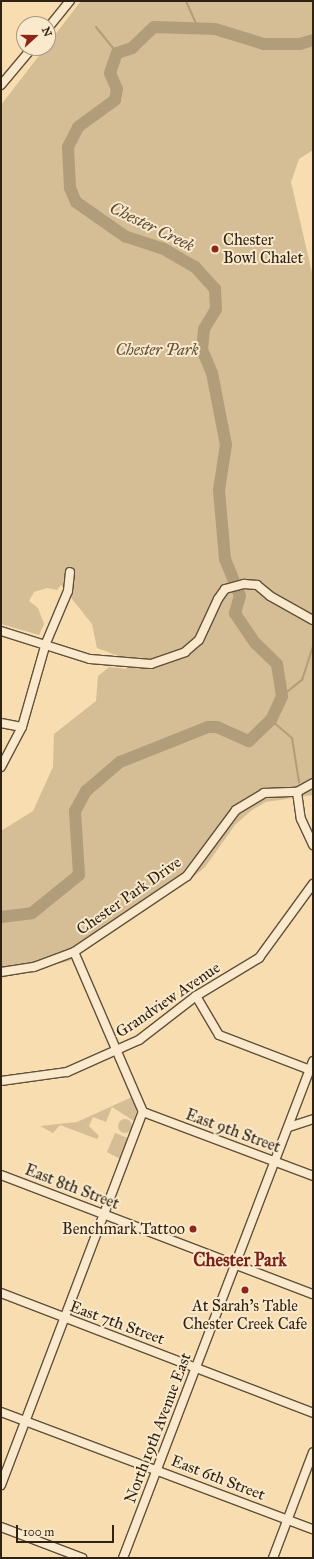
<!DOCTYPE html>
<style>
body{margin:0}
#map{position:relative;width:314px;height:1559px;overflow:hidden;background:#f7ddb0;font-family:"IM FELL Great Primer",serif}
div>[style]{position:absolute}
.green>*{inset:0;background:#d5bd95}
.round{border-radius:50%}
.stream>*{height:2px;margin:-1px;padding:0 1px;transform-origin:1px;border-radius:1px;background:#b29d7b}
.river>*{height:12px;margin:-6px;padding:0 6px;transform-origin:6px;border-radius:6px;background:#b29d7b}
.roads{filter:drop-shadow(1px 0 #60513a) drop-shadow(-1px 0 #60513a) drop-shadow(0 1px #60513a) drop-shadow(0 -1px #60513a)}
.minor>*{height:8px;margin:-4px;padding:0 4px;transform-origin:4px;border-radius:4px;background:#fae9cc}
.dots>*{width:11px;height:11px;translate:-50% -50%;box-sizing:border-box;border:2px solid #fae9cc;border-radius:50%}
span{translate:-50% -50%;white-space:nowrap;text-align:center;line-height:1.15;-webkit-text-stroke:4px #fae9cc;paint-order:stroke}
.poi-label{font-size:16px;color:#2d2213}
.left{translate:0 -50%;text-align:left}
.right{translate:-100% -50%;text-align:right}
.park-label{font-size:16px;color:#5f503a;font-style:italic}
.street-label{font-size:16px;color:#2d2213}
.water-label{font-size:17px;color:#5c4d37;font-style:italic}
.quarter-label{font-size:18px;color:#7a1f14;font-weight:700}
.frame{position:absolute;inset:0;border:2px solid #2d2213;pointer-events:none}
.north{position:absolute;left:16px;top:16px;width:40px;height:40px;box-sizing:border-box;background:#fae9cc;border:1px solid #a89982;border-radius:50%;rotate:69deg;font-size:11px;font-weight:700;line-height:16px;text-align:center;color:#2d2213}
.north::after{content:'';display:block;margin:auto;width:14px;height:18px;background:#8f2418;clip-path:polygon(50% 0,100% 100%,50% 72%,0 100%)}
.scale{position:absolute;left:16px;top:1525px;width:98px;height:18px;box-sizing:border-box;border:2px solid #2d2213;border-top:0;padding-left:5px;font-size:12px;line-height:14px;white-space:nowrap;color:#2d2213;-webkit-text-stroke:3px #fae9cc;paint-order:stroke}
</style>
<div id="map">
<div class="green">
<div style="clip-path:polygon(81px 1px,313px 1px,313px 150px,299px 159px,291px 182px,313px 277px,313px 795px,266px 802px,252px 810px,235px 825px,205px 867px,190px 880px,69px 961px,1px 978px,1px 831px,33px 811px,53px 767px,54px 734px,96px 701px,98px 676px,109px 667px,127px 669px,124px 658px,97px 648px,92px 624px,61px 585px,57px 590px,47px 588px,34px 592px,29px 601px,38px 608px,44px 624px,39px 635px,1px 624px,1px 105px)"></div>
<div style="clip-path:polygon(132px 1097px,137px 1109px,134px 1121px,112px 1107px,106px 1122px,93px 1117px,89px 1126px,99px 1136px,97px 1139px,60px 1125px,53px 1133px,40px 1126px,77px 1122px)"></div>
<div class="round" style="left:118px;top:1119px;width:14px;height:14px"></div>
<div style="clip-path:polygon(115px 1133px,128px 1138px,120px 1159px,107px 1152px)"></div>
</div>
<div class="stream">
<div style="left:186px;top:1px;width:30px;rotate:66deg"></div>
<div style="left:96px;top:27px;width:33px;rotate:51deg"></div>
<div style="left:282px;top:696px;width:26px;rotate:-39deg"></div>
<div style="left:302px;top:680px;width:35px;rotate:-72deg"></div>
<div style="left:271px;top:720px;width:28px;rotate:41deg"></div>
<div style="left:292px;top:738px;width:45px;rotate:81deg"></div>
</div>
<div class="river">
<div style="left:1px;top:917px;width:31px;rotate:-7deg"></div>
<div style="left:32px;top:913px;width:60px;rotate:-39deg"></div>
<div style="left:79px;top:875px;width:64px;rotate:-93.6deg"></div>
<div style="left:75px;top:811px;width:23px;rotate:-61deg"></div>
<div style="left:86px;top:791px;width:45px;rotate:-40.5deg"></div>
<div style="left:120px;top:762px;width:95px;rotate:-21.7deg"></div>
<div style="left:208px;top:727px;width:9px"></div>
<div style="left:217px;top:727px;width:35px;rotate:24deg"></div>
<div style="left:249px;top:741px;width:30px;rotate:-44deg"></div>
<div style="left:271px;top:720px;width:26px;rotate:-65deg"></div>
<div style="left:282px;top:696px;width:32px;rotate:-99deg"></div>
<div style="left:277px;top:664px;width:30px;rotate:-136deg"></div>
<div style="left:255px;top:643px;width:36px;rotate:-124deg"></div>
<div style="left:235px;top:613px;width:18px;rotate:-74deg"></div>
<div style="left:240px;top:596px;width:40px;rotate:-112deg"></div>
<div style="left:225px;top:559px;width:69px;rotate:-95deg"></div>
<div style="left:219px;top:490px;width:46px;rotate:-81.2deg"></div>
<div style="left:226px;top:445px;width:73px;rotate:-101deg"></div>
<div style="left:212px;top:373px;width:26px;rotate:-113deg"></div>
<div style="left:202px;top:349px;width:20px;rotate:-84deg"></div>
<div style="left:204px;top:329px;width:23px;rotate:-59deg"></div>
<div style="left:216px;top:309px;width:20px;rotate:-93deg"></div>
<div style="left:215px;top:289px;width:30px;rotate:-132deg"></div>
<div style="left:195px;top:267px;width:36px;rotate:-150deg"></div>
<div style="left:164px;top:249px;width:40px;rotate:-162deg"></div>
<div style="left:126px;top:237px;width:61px;rotate:-145deg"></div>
<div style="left:76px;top:202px;width:15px;rotate:-113deg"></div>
<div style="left:70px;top:188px;width:41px;rotate:-92.8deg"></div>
<div style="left:68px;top:147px;width:22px;rotate:-63deg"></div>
<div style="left:78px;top:127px;width:46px;rotate:-36.1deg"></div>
<div style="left:115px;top:100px;width:11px;rotate:-80deg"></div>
<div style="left:117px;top:89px;width:17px;rotate:-114deg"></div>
<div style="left:110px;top:73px;width:21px;rotate:-71deg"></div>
<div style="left:117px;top:53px;width:16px;rotate:-18deg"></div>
<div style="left:132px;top:48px;width:30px;rotate:-44deg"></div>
<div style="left:154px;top:27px;width:61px;rotate:1.9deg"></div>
<div style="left:215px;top:29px;width:51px;rotate:17deg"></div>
<div style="left:264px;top:44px;width:36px"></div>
<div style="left:300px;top:44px;width:14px;rotate:-17deg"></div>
</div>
<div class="roads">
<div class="minor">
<div style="left:48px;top:28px;width:35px;rotate:-51deg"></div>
<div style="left:1px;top:85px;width:48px;rotate:-50deg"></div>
<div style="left:1px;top:631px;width:93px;rotate:17.5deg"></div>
<div style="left:90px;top:659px;width:61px;rotate:4.7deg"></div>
<div style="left:151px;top:664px;width:36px;rotate:-19deg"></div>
<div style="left:185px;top:652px;width:18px;rotate:-41deg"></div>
<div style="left:199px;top:640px;width:45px;rotate:-65.1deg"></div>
<div style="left:218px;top:599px;width:12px;rotate:-55deg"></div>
<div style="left:225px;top:589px;width:20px;rotate:-15deg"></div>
<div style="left:244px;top:584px;width:13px;rotate:4deg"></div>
<div style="left:257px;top:585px;width:17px;rotate:40deg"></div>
<div style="left:270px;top:596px;width:49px;rotate:29.2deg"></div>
<div style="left:1px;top:723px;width:21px;rotate:11deg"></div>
<div style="left:1px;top:767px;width:45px;rotate:-62.3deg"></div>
<div style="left:22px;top:727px;width:87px;rotate:-74.1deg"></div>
<div style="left:46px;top:643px;width:56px;rotate:-67.1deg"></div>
<div style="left:68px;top:591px;width:19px;rotate:-84deg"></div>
<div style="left:297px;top:792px;width:27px;rotate:82deg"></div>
<div style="left:301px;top:819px;width:29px;rotate:65deg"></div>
<div style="left:1px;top:972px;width:33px;rotate:-9deg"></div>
<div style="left:34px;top:967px;width:43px;rotate:-20.6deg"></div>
<div style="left:74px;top:952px;width:136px;rotate:-33.9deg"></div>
<div style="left:187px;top:876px;width:82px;rotate:-53.4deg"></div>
<div style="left:236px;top:810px;width:33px;rotate:-31deg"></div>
<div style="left:264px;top:793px;width:33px;rotate:-2deg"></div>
<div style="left:297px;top:792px;width:18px;rotate:-29deg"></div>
<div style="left:196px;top:996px;width:45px;rotate:59.5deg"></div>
<div style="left:219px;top:1035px;width:97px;rotate:21deg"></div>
<div style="left:1px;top:1081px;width:67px;rotate:-7.8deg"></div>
<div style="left:67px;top:1072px;width:79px;rotate:-24deg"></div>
<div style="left:139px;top:1040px;width:72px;rotate:-37.7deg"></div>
<div style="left:196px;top:996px;width:74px;rotate:-31.1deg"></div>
<div style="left:259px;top:958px;width:92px;rotate:-53.9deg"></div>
<div style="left:143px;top:1112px;width:182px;rotate:20.6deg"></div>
<div style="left:289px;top:1127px;width:25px;rotate:-18deg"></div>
<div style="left:1px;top:1175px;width:334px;rotate:20.9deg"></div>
<div style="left:1px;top:1293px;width:334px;rotate:21deg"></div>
<div style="left:1px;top:1412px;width:333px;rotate:20.6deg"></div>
<div style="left:1px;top:1485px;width:399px;rotate:-69.2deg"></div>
<div style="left:143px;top:1112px;width:174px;rotate:-113.3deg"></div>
<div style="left:1px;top:1527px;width:87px;rotate:20.9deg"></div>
<div style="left:123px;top:1558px;width:532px;rotate:-69.08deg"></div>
<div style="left:273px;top:1558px;width:113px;rotate:-69.3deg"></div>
</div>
</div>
<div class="dots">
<div style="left:215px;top:249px;background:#8f2418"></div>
<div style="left:193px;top:1229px;background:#8f2418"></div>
<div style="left:245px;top:1290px;background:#8f2418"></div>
</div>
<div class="poi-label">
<span class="left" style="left:223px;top:249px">Chester<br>Bowl Chalet</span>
<span class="right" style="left:185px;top:1229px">Benchmark Tattoo</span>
<span style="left:245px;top:1315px">At Sarah's Table<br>Chester Creek Cafe</span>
</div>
<div class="park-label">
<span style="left:157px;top:350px">Chester Park</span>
</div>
<div class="street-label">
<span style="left:129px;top:896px;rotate:-35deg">Chester Park Drive</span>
<span style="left:168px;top:1000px;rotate:-34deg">Grandview Avenue</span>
<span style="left:233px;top:1131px;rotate:20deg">East 9th Street</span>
<span style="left:72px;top:1187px;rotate:21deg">East 8th Street</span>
<span style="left:117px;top:1323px;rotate:20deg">East 7th Street</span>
<span style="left:158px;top:1428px;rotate:-69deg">North 19th Avenue East</span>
<span style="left:218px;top:1478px;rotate:21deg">East 6th Street</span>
</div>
<div class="water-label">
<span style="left:152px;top:227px;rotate:26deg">Chester Creek</span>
</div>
<div class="quarter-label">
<span style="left:240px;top:1260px">Chester Park</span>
</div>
<div class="frame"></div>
<div class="north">N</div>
<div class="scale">100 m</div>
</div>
